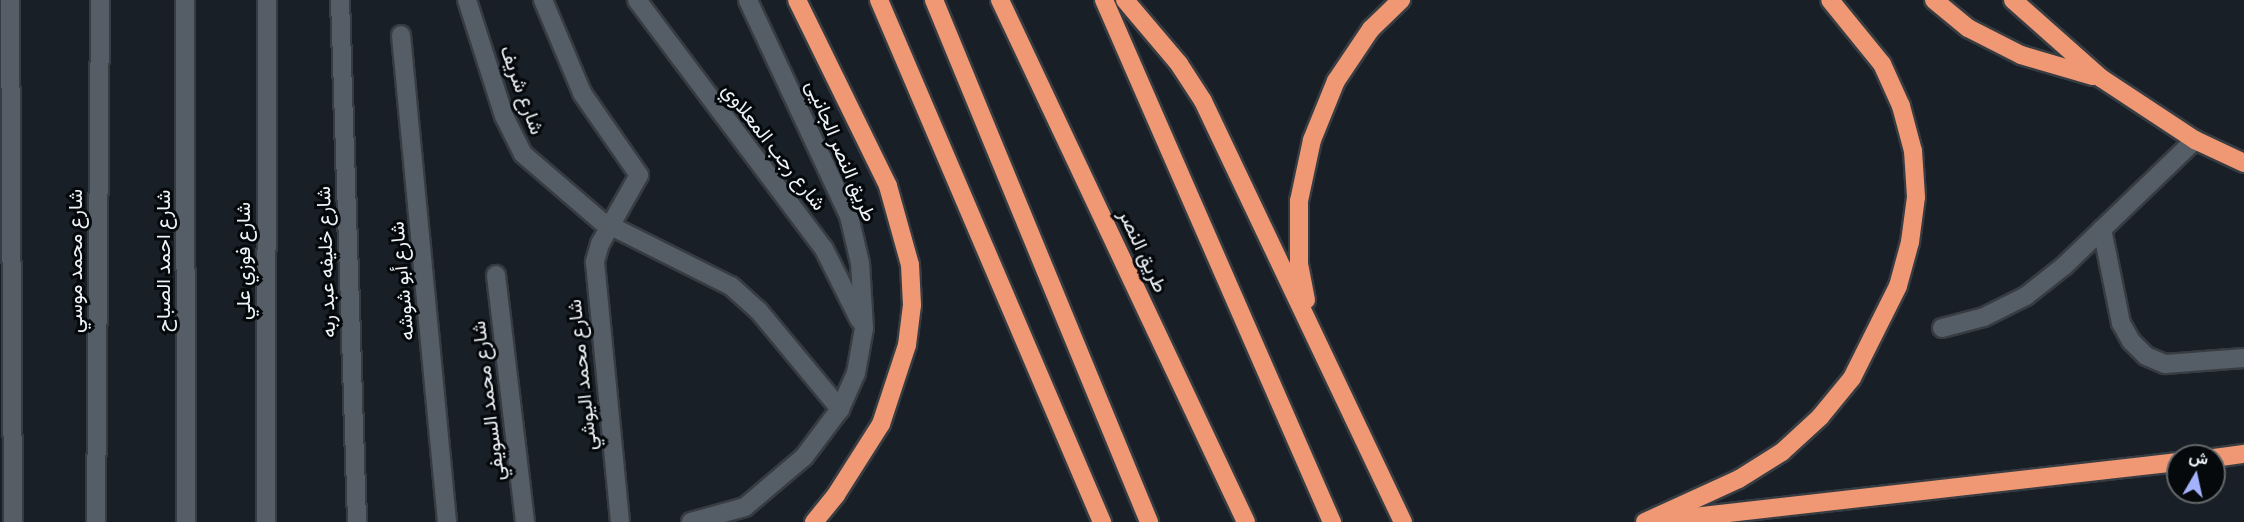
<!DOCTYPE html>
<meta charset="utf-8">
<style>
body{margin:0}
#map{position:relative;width:2244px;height:522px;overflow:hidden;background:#181f26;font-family:Cabin,Vazirmatn,sans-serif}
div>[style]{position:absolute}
.roads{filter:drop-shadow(2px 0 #373c42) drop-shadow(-2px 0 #373c42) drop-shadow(0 2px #373c42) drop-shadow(0 -2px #373c42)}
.lane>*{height:18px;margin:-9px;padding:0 9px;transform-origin:9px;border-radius:9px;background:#555d66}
.street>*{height:18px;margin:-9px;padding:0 9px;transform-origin:9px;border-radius:9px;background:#555d66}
.highway>*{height:18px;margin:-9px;padding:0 9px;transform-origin:9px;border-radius:9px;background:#ef9873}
span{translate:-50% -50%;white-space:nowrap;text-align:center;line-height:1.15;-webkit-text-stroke:6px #06090c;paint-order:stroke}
.street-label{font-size:20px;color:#eef3f8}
.north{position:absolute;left:2166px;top:444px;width:60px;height:60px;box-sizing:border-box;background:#06090c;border:2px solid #63676a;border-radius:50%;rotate:9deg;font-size:16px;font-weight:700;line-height:24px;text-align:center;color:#eef3f8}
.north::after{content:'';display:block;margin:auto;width:21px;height:27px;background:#a3b2fd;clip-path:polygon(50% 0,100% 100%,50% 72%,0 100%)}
</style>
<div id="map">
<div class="roads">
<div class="lane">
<div style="left:2102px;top:229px;width:96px;rotate:78.6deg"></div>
<div style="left:2121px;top:323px;width:21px;rotate:61deg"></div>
<div style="left:2131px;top:341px;width:21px;rotate:45deg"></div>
<div style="left:2146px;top:356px;width:21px;rotate:23deg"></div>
<div style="left:2165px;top:364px;width:79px;rotate:-4.3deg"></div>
<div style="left:1942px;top:328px;width:43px;rotate:-14.7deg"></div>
<div style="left:1984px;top:317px;width:47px;rotate:-26.6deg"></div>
<div style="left:2026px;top:296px;width:48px;rotate:-38.3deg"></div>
<div style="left:2064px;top:266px;width:182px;rotate:-43.9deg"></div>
</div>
<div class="street">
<div style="left:10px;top:0;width:522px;rotate:89.67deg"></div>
<div style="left:185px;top:0;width:522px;rotate:89.89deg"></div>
<div style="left:340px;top:0;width:522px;rotate:88.13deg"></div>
<div style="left:467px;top:0;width:122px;rotate:72.3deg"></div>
<div style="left:504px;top:116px;width:42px;rotate:63.4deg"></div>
<div style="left:523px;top:154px;width:103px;rotate:40.7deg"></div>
<div style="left:601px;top:221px;width:145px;rotate:26.6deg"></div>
<div style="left:731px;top:286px;width:36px;rotate:42deg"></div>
<div style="left:758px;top:310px;width:129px;rotate:50.4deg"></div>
<div style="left:543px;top:0;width:101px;rotate:67.2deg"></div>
<div style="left:582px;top:93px;width:100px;rotate:55.2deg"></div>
<div style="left:639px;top:175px;width:79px;rotate:119.5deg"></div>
<div style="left:600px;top:244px;width:19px;rotate:106deg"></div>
<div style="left:595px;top:262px;width:261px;rotate:84.5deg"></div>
<div style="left:637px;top:0;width:311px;rotate:53.1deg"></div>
<div style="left:824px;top:249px;width:80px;rotate:63.4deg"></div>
<div style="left:401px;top:35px;width:489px;rotate:84.6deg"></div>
<div style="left:496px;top:275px;width:249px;rotate:83.3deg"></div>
<div style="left:96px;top:522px;width:522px;rotate:-89.56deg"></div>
<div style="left:266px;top:522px;width:522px;rotate:-89.89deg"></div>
<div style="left:691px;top:522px;width:56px;rotate:-15.5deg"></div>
<div style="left:745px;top:507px;width:77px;rotate:-40.3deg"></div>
<div style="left:804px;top:457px;width:60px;rotate:-53.1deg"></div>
<div style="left:840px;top:409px;width:39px;rotate:-66deg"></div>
<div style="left:856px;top:373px;width:46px;rotate:-79.9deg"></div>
<div style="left:864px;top:328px;width:65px;rotate:-93.5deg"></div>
<div style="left:860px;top:263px;width:48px;rotate:-103.2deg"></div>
<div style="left:849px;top:216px;width:238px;rotate:-115.1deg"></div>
</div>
<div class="highway">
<div style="left:797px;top:0;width:207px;rotate:63.9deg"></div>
<div style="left:888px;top:186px;width:82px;rotate:74.4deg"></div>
<div style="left:910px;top:265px;width:40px;rotate:87.1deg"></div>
<div style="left:912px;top:305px;width:40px;rotate:97.1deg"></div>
<div style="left:907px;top:345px;width:83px;rotate:108.2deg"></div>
<div style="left:881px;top:424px;width:84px;rotate:122.4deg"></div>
<div style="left:836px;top:495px;width:35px;rotate:129deg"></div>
<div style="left:879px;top:0;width:568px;rotate:66.87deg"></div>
<div style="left:934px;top:0;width:565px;rotate:67.61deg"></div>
<div style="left:1000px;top:0;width:577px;rotate:64.77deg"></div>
<div style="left:1104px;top:0;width:570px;rotate:66.41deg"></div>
<div style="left:1125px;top:0;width:84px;rotate:49.8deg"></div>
<div style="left:1179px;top:64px;width:44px;rotate:57deg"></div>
<div style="left:1203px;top:101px;width:466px;rotate:64.6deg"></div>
<div style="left:1934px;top:0;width:44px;rotate:39.5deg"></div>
<div style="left:1968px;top:28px;width:59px;rotate:27deg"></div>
<div style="left:2021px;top:55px;width:75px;rotate:16.3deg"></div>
<div style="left:2013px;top:0;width:118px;rotate:41.6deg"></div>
<div style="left:2101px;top:78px;width:113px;rotate:33.4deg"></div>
<div style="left:2195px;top:140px;width:54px;rotate:25.1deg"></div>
<div style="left:1306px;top:300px;width:38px;rotate:-101deg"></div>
<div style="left:1299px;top:263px;width:62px;rotate:-90deg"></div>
<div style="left:1299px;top:201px;width:62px;rotate:-78deg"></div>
<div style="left:1312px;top:140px;width:64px;rotate:-67.9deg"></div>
<div style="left:1336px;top:81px;width:63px;rotate:-56.1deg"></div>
<div style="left:1371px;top:29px;width:42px;rotate:-44deg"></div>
<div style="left:2214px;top:458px;width:30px;rotate:-8deg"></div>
<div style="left:1658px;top:521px;width:523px;rotate:-6.47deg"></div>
<div style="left:1645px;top:522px;width:103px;rotate:-24.6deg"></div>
<div style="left:1739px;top:479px;width:51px;rotate:-32.1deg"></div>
<div style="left:1782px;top:452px;width:52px;rotate:-42.6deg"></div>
<div style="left:1820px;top:417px;width:50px;rotate:-50.6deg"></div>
<div style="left:1852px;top:378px;width:103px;rotate:-63.4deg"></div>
<div style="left:1898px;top:286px;width:46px;rotate:-74.7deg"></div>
<div style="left:1910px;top:242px;width:45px;rotate:-82.4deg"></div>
<div style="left:1916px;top:197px;width:46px;rotate:-93.7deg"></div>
<div style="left:1913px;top:151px;width:47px;rotate:-104.9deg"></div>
<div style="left:1901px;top:106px;width:46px;rotate:-114.3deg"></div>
<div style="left:1882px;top:64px;width:82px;rotate:-129.1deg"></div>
</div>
</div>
<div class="street-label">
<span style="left:522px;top:90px;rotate:70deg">شارع شريف</span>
<span style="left:774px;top:147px;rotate:52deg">شارع رجب المعلاوي</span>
<span style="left:841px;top:151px;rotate:67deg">طريق النصر الجانيى</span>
<span style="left:1143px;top:251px;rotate:65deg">طريق النصر</span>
<span style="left:75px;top:261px;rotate:-90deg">شارع محمد موسي</span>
<span style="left:163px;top:261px;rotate:-90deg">شارع احمد الصباح</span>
<span style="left:243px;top:261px;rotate:-90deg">شارع فوزي علي</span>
<span style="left:326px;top:262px;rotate:-92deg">شارع خليفه عبد ربه</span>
<span style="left:402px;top:281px;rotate:-95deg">شارع أبو شوشه</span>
<span style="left:582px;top:375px;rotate:-96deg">شارع محمد اليوشي</span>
<span style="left:488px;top:401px;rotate:-97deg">شارع محمد السويفي</span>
</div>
<div class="north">ش</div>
</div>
